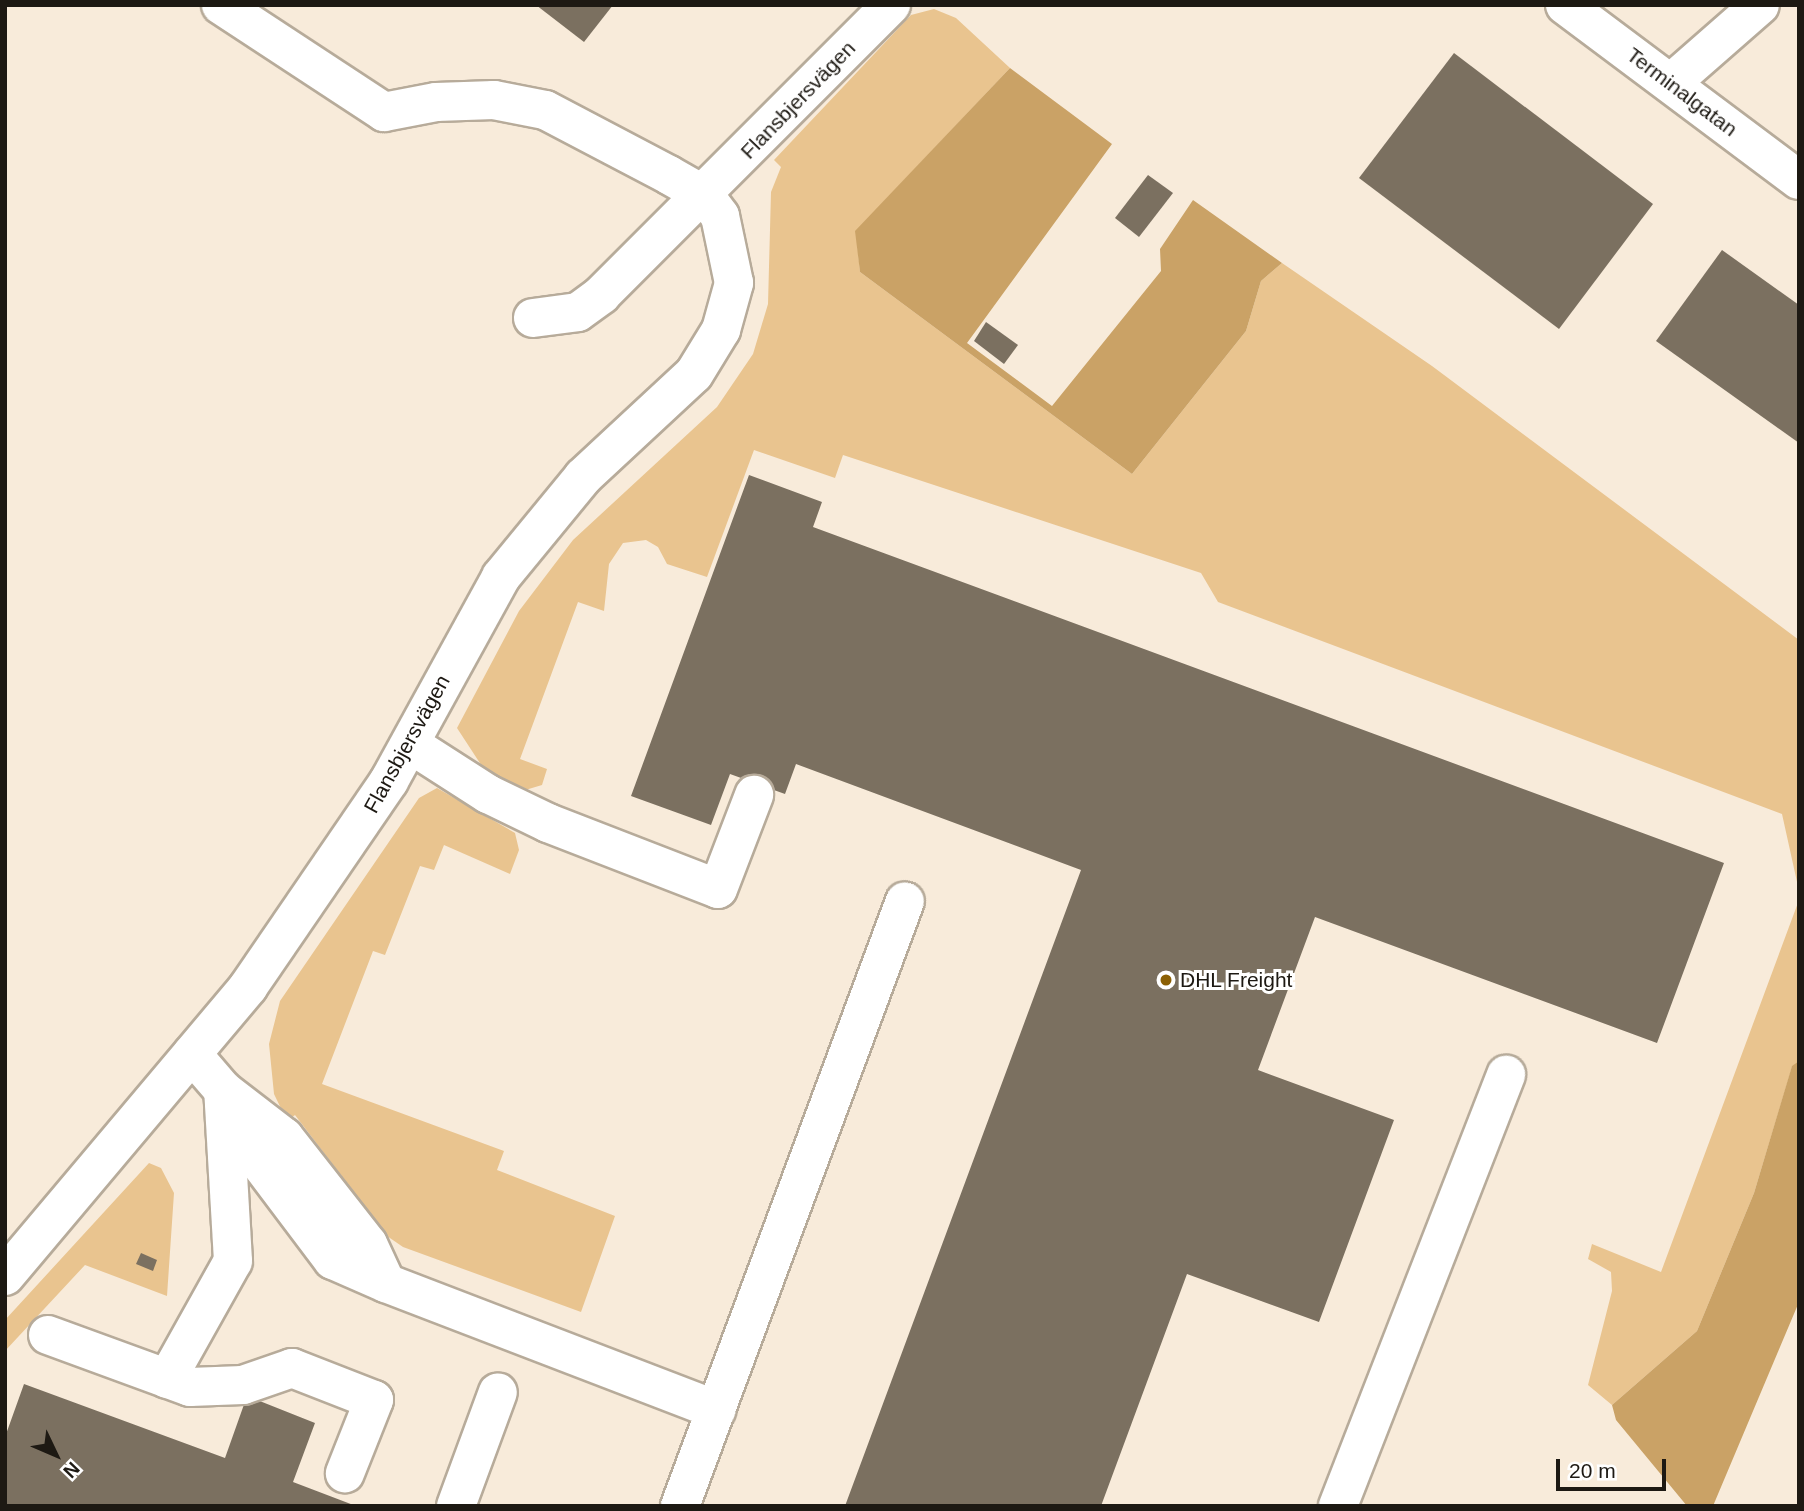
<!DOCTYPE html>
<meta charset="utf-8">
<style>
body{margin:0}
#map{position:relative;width:1804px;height:1511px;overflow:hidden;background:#f8ebda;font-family:Arial,sans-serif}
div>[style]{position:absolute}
.green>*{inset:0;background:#e9c48f}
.forest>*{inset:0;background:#caa266}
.building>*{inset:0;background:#7b7060}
.roads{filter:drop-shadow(2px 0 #b7ab9a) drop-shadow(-2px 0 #b7ab9a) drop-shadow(0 2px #b7ab9a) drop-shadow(0 -2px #b7ab9a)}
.minor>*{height:38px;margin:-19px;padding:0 19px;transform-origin:19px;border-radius:19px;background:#fff}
.dots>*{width:19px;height:19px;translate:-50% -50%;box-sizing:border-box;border:4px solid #fff;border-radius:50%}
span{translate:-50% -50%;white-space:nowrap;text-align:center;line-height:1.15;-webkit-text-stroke:6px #fff;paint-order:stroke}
.street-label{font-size:21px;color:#1d1913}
.poi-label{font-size:21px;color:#1d1913}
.left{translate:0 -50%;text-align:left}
.frame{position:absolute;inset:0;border:7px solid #1d1913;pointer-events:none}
.north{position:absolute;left:21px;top:1420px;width:70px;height:70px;-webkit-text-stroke:5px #fff;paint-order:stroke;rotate:134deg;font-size:19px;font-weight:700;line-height:28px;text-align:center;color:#1d1913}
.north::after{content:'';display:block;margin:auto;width:24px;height:32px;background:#1d1913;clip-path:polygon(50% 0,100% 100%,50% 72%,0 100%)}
.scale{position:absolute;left:1556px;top:1459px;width:110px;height:32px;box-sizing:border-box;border:4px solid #1d1913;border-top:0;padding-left:9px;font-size:21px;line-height:24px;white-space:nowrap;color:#1d1913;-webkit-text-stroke:5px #fff;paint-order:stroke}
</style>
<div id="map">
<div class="green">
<div style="clip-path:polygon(934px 9px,956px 18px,1010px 68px,856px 231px,860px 272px,1132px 474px,1246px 331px,1261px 281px,1282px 263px,1432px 366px,1799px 640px,1799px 891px,1782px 814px,1218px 602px,1201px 573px,843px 455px,835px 478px,754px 450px,707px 577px,667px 564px,658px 547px,646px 540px,623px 543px,609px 564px,604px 611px,578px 602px,520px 759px,547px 769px,542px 785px,522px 791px,489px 777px,457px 728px,519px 611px,573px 540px,717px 407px,753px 354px,768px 304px,771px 192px,781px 167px,774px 160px,911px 15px)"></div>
<div style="clip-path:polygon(437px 788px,515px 833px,519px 850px,510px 874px,444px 845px,434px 870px,420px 866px,385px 955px,373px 951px,322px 1084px,504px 1151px,497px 1170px,615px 1216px,581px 1312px,403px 1247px,387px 1236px,295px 1115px,287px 1121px,274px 1094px,269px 1044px,280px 1001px,419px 798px)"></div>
<div style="clip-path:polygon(1799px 900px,1799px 1061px,1792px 1067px,1754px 1193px,1697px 1331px,1612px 1405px,1588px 1385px,1612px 1291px,1611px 1272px,1588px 1259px,1592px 1244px,1661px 1272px)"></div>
<div style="clip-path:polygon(149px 1163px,161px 1168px,174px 1193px,167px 1296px,85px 1265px,5px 1351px,5px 1320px)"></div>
</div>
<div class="forest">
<div style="clip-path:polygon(1010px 68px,1112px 144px,967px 343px,1052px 406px,1161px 271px,1160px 249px,1193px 200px,1282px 263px,1261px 281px,1246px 331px,1132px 474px,860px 272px,855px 231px)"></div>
<div style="clip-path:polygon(1799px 1061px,1799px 1302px,1713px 1506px,1687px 1506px,1616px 1420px,1612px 1405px,1697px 1331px,1754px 1193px,1792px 1066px)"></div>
</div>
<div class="building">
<div style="clip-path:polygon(536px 5px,613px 5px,584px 42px)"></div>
<div style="clip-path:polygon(1454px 53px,1653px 204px,1559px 329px,1359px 178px)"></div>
<div style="clip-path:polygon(1148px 175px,1173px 193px,1139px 237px,1115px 218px)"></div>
<div style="clip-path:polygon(1722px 250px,1799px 305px,1799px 443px,1656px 341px)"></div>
<div style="clip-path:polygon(986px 322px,1018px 345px,1004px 364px,974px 341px)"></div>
<div style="clip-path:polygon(749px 475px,822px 502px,813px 527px,1724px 863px,1657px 1043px,1315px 917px,1258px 1070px,1394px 1120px,1319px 1322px,1187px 1274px,1101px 1506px,845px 1506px,1081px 870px,796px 764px,785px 794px,730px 774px,711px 825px,631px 796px)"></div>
<div style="clip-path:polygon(141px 1253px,157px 1260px,153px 1271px,136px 1264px)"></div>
<div style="clip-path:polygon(24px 1384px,225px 1458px,247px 1396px,315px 1423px,293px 1482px,356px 1506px,5px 1506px,5px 1437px)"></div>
</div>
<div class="roads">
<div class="minor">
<div style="left:1565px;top:5px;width:292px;rotate:36.8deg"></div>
<div style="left:1671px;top:83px;width:118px;rotate:-41.2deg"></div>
<div style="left:533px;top:318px;width:45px;rotate:-7.6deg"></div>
<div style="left:578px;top:312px;width:29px;rotate:-36deg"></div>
<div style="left:601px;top:295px;width:410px;rotate:-45deg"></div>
<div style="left:410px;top:744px;width:93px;rotate:32.7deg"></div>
<div style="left:488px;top:794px;width:67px;rotate:25.8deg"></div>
<div style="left:548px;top:823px;width:182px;rotate:21.2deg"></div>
<div style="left:718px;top:889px;width:101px;rotate:-69deg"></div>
<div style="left:192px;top:1054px;width:48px;rotate:49.3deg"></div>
<div style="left:223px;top:1090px;width:77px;rotate:37.6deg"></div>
<div style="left:284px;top:1137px;width:136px;rotate:51.9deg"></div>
<div style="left:368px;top:1244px;width:43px;rotate:65.2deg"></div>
<div style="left:386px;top:1283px;width:354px;rotate:21deg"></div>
<div style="left:232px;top:1108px;width:51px;rotate:65.5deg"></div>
<div style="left:253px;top:1154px;width:133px;rotate:53deg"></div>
<div style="left:333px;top:1260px;width:58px;rotate:23.5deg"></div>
<div style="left:5px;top:1276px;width:378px;rotate:-49.9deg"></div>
<div style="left:248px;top:987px;width:250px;rotate:-55.6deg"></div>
<div style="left:389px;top:781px;width:233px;rotate:-61.2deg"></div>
<div style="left:501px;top:577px;width:129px;rotate:-50.6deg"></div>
<div style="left:583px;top:477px;width:151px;rotate:-42.9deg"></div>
<div style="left:694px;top:374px;width:52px;rotate:-58.5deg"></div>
<div style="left:721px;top:330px;width:49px;rotate:-74.5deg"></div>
<div style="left:734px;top:283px;width:68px;rotate:-101.8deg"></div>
<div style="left:720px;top:216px;width:26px;rotate:-127deg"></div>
<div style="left:704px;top:195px;width:40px;rotate:-150.3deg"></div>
<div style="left:669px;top:175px;width:140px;rotate:-152.3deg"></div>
<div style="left:545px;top:110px;width:52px;rotate:-168.9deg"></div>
<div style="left:494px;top:100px;width:58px;rotate:178deg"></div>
<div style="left:436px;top:102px;width:53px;rotate:169.1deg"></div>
<div style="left:384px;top:112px;width:195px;rotate:-146.7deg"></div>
<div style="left:48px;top:1335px;width:151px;rotate:20.1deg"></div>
<div style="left:190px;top:1387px;width:53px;rotate:-2.2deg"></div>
<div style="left:243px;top:1385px;width:52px;rotate:-19.1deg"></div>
<div style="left:292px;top:1368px;width:88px;rotate:21.3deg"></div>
<div style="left:374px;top:1400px;width:79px;rotate:111.7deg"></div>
<div style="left:167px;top:1379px;width:135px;rotate:-60.8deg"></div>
<div style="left:233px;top:1261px;width:171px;rotate:-93.3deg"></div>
<div style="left:456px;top:1506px;width:121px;rotate:-69.8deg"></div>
<div style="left:680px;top:1506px;width:645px;rotate:-69.6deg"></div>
<div style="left:1338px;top:1506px;width:463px;rotate:-68.7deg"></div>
</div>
</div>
<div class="dots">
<div style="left:1166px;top:980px;background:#8c6005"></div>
</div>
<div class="street-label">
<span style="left:1682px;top:92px;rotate:37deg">Terminalgatan</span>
<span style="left:798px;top:100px;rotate:-46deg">Flansbjersvägen</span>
<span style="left:407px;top:744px;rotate:-61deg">Flansbjersvägen</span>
</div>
<div class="poi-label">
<span class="left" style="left:1180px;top:980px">DHL Freight</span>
</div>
<div class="frame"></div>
<div class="north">N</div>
<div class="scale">20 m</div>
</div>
